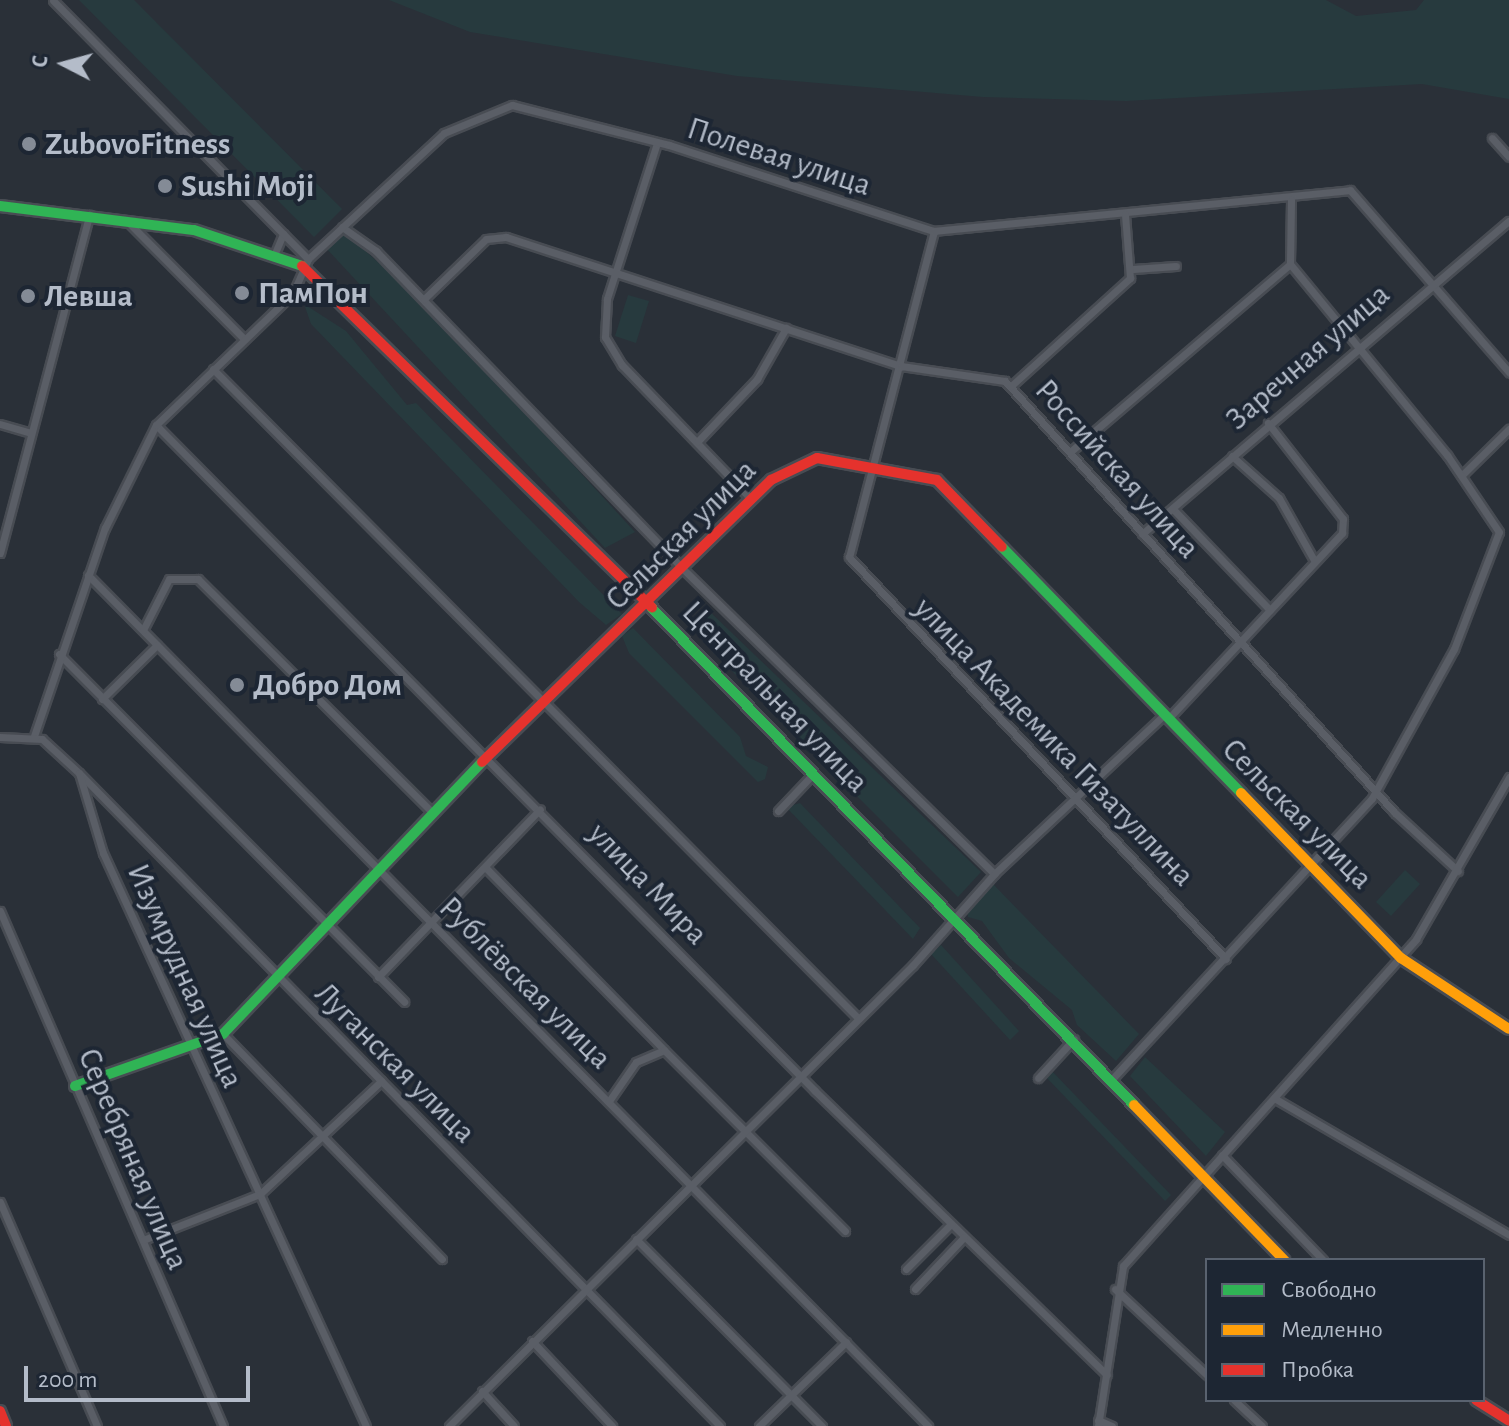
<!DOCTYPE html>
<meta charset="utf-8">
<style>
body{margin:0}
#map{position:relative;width:1509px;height:1426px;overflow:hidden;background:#2a3038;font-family:"Alegreya Sans",sans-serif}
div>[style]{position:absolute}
.green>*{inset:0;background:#273a3e}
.roads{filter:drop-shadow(2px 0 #484c53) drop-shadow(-2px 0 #484c53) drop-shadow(0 2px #484c53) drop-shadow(0 -2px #484c53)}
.street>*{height:7px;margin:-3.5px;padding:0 3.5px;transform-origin:3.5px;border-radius:3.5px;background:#5a5e66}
.fast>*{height:10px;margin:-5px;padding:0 5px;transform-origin:5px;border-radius:5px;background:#30b455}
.slow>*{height:10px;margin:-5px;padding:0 5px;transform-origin:5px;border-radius:5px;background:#ff9f0a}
.jam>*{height:10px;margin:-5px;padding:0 5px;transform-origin:5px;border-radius:5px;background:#e5322d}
.dots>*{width:22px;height:22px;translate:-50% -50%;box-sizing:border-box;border:4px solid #1d2633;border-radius:50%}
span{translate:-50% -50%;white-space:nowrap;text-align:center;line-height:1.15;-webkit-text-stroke:8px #1d2633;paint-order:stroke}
.poi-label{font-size:32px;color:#b4bcc9;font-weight:700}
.left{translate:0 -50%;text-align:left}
.street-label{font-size:32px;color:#b4bcc9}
.legend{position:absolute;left:1205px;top:1258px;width:280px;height:144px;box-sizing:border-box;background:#1d2633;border:2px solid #59626f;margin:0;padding:10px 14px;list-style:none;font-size:24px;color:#b4bcc9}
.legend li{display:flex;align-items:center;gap:16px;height:40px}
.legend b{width:40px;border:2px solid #59626f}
.north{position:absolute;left:24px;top:24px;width:80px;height:80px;-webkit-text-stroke:6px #1d2633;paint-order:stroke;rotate:276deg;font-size:22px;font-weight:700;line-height:32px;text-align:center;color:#b4bcc9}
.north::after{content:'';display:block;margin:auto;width:28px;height:36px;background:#b4bcc9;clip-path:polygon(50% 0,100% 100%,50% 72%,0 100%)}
.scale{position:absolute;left:24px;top:1366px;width:226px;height:36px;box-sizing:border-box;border:4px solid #b4bcc9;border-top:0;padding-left:10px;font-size:24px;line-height:28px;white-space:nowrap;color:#b4bcc9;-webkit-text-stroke:6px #1d2633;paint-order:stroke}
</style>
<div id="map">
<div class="green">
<div style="clip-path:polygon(79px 0,134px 0,342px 209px,314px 237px)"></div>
<div style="clip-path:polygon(389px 0,1326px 0,1356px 16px,1416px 10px,1424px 0,1509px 0,1509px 99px,1422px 84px,1126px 101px,983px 97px,737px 76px,470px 32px)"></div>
<div style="clip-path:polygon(343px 231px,426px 305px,635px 532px,605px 548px,325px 247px)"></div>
<div style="clip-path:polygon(628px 295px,649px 301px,636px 343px,615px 336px)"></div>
<div style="clip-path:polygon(304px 304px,346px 331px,407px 405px,416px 403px,622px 614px,606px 625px,579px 602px,311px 324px)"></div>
<div style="clip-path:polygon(707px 609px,981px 872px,958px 897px,714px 653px,692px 623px)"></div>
<div style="clip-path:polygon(633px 628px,740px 737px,746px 756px,768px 767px,765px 779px,758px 782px,629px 653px,622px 636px)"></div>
<div style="clip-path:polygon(800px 803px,920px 928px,913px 939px,786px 807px)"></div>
<div style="clip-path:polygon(1405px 870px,1420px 884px,1391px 916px,1376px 902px)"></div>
<div style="clip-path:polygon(993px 884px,1139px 1034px,1116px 1061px,1077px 1025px,1072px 1010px,1009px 958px,982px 921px,968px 917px,967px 905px)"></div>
<div style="clip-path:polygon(941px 945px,1019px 1031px,1010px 1040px,931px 954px)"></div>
<div style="clip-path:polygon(1145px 1057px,1225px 1132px,1206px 1156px,1130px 1076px)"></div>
<div style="clip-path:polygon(1050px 1069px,1171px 1195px,1165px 1201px,1044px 1075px)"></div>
</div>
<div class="roads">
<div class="street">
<div style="left:1492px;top:138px;width:25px;rotate:48deg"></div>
<div style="left:656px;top:146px;width:161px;rotate:107.8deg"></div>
<div style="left:607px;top:299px;width:38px;rotate:93deg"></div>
<div style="left:605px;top:337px;width:33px;rotate:59deg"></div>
<div style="left:622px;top:365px;width:186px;rotate:46.1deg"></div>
<div style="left:127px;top:221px;width:166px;rotate:45.2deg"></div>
<div style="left:342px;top:227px;width:42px;rotate:35.2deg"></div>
<div style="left:376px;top:251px;width:441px;rotate:46deg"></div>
<div style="left:682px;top:568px;width:437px;rotate:44.4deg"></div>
<div style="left:934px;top:231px;width:337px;rotate:104.6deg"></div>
<div style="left:849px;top:557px;width:551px;rotate:46.84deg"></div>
<div style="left:275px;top:253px;width:21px;rotate:-67deg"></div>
<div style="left:308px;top:259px;width:185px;rotate:-42.8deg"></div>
<div style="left:444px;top:133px;width:74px;rotate:-22.4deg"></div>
<div style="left:512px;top:105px;width:162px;rotate:14.3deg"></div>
<div style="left:669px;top:145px;width:279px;rotate:18deg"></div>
<div style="left:934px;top:231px;width:418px;rotate:-5.6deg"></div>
<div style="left:1350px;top:190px;width:242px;rotate:48.9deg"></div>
<div style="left:1290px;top:264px;width:65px;rotate:-89.1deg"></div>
<div style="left:1133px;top:269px;width:43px;rotate:-4deg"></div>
<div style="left:424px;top:299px;width:86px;rotate:-44.1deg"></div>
<div style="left:486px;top:239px;width:20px;rotate:-6deg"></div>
<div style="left:506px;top:237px;width:416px;rotate:18.1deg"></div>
<div style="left:901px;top:366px;width:105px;rotate:8.2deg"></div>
<div style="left:1005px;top:381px;width:581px;rotate:47.93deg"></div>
<div style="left:1394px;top:812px;width:87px;rotate:42.7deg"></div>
<div style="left:213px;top:369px;width:915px;rotate:45.18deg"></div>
<div style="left:1011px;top:386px;width:161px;rotate:-42.2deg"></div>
<div style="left:1130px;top:278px;width:64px;rotate:-94.5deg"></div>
<div style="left:0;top:424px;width:32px;rotate:16deg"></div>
<div style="left:156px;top:425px;width:937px;rotate:45.3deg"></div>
<div style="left:815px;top:1091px;width:407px;rotate:44.2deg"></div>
<div style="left:698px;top:441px;width:86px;rotate:-46.4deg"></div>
<div style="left:757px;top:379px;width:59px;rotate:-60.4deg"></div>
<div style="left:1070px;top:452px;width:289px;rotate:-40.5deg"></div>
<div style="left:1232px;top:456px;width:63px;rotate:41.8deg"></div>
<div style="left:1279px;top:498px;width:71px;rotate:60.6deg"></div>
<div style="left:1462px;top:475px;width:66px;rotate:-44.4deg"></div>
<div style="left:1173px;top:509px;width:140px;rotate:46.2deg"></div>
<div style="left:1142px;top:534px;width:482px;rotate:-40.5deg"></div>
<div style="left:0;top:553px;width:350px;rotate:-75.2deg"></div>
<div style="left:88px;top:575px;width:1196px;rotate:45.37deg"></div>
<div style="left:143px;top:630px;width:57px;rotate:-63deg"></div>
<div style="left:169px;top:579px;width:29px"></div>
<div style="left:198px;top:579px;width:332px;rotate:44.9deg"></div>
<div style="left:59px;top:654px;width:490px;rotate:45.2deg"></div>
<div style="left:102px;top:699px;width:77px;rotate:-44.5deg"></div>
<div style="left:1168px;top:719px;width:255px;rotate:-46.9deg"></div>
<div style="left:1342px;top:533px;width:14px;rotate:-86deg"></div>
<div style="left:1343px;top:519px;width:122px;rotate:-128deg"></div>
<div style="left:34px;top:736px;width:220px;rotate:-71.2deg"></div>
<div style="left:105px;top:528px;width:115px;rotate:-63.7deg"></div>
<div style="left:156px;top:425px;width:190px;rotate:-43.9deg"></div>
<div style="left:293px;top:293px;width:37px;rotate:-66deg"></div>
<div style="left:308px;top:259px;width:363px;rotate:-134.6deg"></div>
<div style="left:0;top:737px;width:42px;rotate:2.7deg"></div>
<div style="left:42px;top:739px;width:50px;rotate:42.6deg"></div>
<div style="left:79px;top:773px;width:915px;rotate:45.53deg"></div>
<div style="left:79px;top:773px;width:84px;rotate:73.3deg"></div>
<div style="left:103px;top:853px;width:630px;rotate:65.35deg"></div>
<div style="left:778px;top:811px;width:52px;rotate:-46.5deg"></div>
<div style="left:485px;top:867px;width:256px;rotate:45.6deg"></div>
<div style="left:0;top:911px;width:561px;rotate:66.59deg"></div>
<div style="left:378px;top:977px;width:233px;rotate:-46deg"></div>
<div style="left:223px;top:1034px;width:314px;rotate:45.8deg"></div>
<div style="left:1038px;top:1078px;width:53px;rotate:-47.3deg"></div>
<div style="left:1113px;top:1078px;width:381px;rotate:-47.2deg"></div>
<div style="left:1372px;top:798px;width:170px;rotate:-61.2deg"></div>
<div style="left:1454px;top:649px;width:125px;rotate:-69deg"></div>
<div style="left:1499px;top:532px;width:93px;rotate:-124deg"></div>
<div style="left:1447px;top:455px;width:247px;rotate:-129.4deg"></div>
<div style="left:1274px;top:1098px;width:272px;rotate:30.2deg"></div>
<div style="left:609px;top:1101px;width:47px;rotate:-55.3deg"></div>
<div style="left:636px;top:1062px;width:30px;rotate:-23deg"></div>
<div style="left:664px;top:1050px;width:256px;rotate:45deg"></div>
<div style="left:1222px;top:1155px;width:146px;rotate:46.1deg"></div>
<div style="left:0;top:1202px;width:244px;rotate:66.6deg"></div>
<div style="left:636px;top:1239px;width:264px;rotate:45.2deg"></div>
<div style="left:143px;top:1240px;width:126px;rotate:-21.5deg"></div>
<div style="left:260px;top:1194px;width:166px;rotate:-43deg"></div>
<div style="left:906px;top:1269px;width:64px;rotate:-45deg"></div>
<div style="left:915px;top:1289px;width:71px;rotate:-46.7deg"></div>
<div style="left:1115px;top:1289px;width:126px;rotate:43.1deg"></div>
<div style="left:532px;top:1341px;width:117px;rotate:46.7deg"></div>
<div style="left:482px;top:1391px;width:47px;rotate:47.6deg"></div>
<div style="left:1234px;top:1400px;width:38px;rotate:43deg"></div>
<div style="left:1098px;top:1420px;width:15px;rotate:23deg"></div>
<div style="left:449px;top:1426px;width:654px;rotate:-44.81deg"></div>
<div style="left:913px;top:965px;width:122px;rotate:-48.3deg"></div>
<div style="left:994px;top:874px;width:233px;rotate:-43.1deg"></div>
<div style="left:759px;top:1426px;width:121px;rotate:-44deg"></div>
<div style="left:1098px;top:1426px;width:162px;rotate:-81.1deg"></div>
<div style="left:1123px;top:1266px;width:439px;rotate:-48.1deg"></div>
<div style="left:1416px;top:939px;width:187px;rotate:-60.1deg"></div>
</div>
<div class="fast">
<div style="left:0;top:206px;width:195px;rotate:7.1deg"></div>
<div style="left:194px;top:230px;width:114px;rotate:18.4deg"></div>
<div style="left:1002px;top:547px;width:343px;rotate:45.8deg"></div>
<div style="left:652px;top:608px;width:692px;rotate:45.88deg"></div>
<div style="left:75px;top:1086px;width:157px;rotate:-19.4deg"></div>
<div style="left:223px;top:1034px;width:376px;rotate:-46.4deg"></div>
</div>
<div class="slow">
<div style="left:1241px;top:793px;width:230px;rotate:45.9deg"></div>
<div style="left:1401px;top:958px;width:129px;rotate:33.3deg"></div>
<div style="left:1134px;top:1105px;width:216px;rotate:45.9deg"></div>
</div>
<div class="jam">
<div style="left:302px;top:266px;width:489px;rotate:44.3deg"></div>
<div style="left:482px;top:762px;width:404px;rotate:-44.3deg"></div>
<div style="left:771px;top:480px;width:51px;rotate:-25.6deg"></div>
<div style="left:817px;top:458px;width:122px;rotate:10.4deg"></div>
<div style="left:937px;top:480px;width:93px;rotate:45.9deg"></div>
<div style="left:1476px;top:1400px;width:39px;rotate:32deg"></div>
<div style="left:0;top:1411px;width:16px;rotate:68deg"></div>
</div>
</div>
<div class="dots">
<div style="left:29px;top:144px;background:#848b96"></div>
<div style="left:165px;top:186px;background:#848b96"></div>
<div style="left:242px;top:293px;background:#848b96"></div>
<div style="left:28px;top:296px;background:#848b96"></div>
<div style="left:237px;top:685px;background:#848b96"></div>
</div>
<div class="poi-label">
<span class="left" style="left:45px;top:144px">ZubovoFitness</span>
<span class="left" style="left:181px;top:186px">Sushi Moji</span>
<span class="left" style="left:258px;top:293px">ПамПон</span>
<span class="left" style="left:44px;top:296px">Левша</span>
<span class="left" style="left:253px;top:685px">Добро Дом</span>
</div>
<div class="street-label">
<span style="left:779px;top:157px;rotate:18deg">Полевая улица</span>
<span style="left:1308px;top:357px;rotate:-41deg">Заречная улица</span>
<span style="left:1117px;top:469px;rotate:48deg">Российская улица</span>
<span style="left:681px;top:535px;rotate:-45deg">Сельская улица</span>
<span style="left:775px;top:697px;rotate:46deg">Центральная улица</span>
<span style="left:1054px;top:742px;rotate:46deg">улица Академика Гизатуллина</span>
<span style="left:1297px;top:814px;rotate:45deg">Сельская улица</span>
<span style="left:648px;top:884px;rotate:46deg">улица Мира</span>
<span style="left:185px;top:976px;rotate:66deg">Изумрудная улица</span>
<span style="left:525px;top:983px;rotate:45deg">Рублёвская улица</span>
<span style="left:395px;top:1063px;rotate:45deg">Луганская улица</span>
<span style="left:133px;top:1159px;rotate:67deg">Серебряная улица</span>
</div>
<ul class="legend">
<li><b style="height:10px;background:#30b455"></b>Свободно</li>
<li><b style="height:10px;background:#ff9f0a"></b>Медленно</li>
<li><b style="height:10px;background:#e5322d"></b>Пробка</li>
</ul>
<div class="north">С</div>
<div class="scale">200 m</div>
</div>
